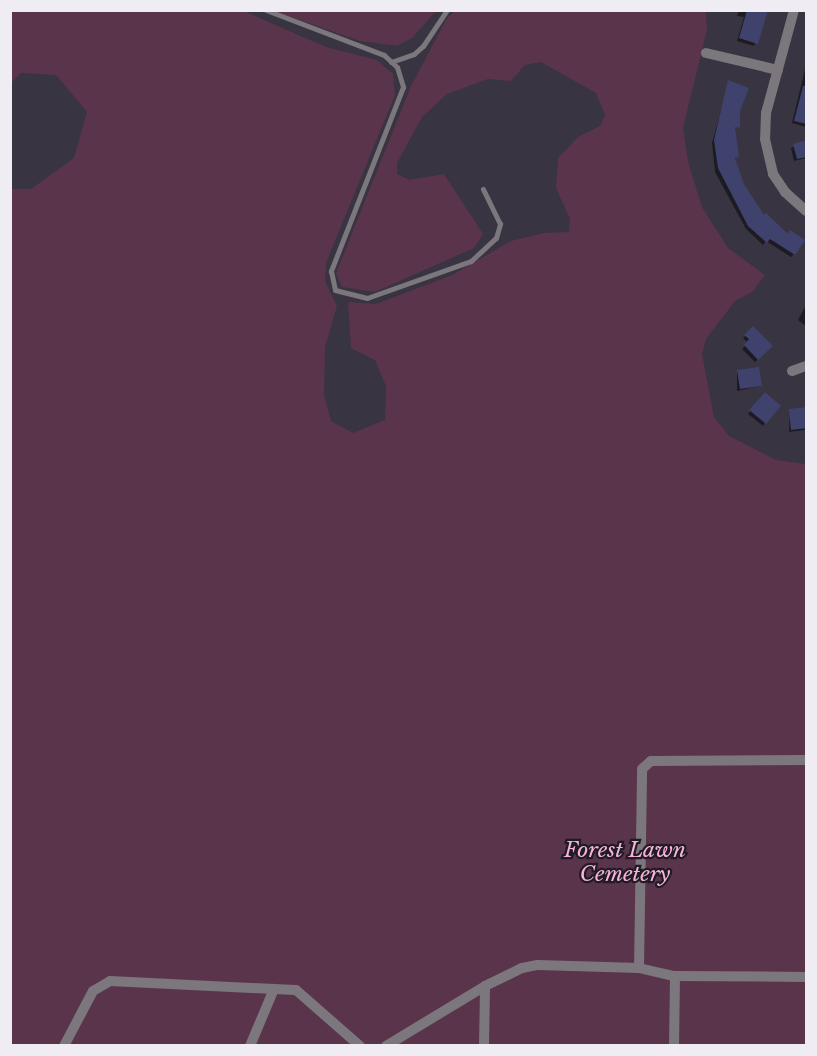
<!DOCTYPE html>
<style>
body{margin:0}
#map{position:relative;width:817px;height:1056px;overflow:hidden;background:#383441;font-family:"Libre Baskerville",serif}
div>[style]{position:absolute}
.green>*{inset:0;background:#59344b}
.shadow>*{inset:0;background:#0007}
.building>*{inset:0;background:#3f426d}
.service>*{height:5px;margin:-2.5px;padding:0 2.5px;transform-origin:2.5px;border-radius:2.5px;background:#7c777d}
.minor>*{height:10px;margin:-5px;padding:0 5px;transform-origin:5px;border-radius:5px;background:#7c777d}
span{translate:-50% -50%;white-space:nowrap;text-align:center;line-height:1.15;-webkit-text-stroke:4.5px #1f1d23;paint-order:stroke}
.park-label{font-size:21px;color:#fbb1de;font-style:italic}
.frame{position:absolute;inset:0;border:12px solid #efecf4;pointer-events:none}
</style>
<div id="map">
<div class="green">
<div style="clip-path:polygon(11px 10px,244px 11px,326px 47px,377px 60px,393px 74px,395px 95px,326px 263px,325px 281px,337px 306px,325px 347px,324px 395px,331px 421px,353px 433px,385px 420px,386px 386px,375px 360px,351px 348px,348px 302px,376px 304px,452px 275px,511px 241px,544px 233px,569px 232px,570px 219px,556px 188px,558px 158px,578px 137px,600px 126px,605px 115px,596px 93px,541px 62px,525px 65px,511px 81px,488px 79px,447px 94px,422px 117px,397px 163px,397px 174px,409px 180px,444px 174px,483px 234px,474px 248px,375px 292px,342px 287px,336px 273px,411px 86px,447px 18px,456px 10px,706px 11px,707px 30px,683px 128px,688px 162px,702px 207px,728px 248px,765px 275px,752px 292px,735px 301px,706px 339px,702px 354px,714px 417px,729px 436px,776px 460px,806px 464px,806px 1045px,11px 1045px,11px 189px,31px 189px,74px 158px,87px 112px,56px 75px,21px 73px,11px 83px)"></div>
<div style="clip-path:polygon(274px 11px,436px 11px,412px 38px,397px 46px,360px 41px)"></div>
</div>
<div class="shadow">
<div style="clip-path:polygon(739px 10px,765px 10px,754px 46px,737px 41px,744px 17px,737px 16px)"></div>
<div style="clip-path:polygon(806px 65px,806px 127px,792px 123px)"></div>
<div style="clip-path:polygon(729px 82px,738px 111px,734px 131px,737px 157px,734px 160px,743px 185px,763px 218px,794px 254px,791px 257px,766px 241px,763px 245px,746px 229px,715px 172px,712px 143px)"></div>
<div style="clip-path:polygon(806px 141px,806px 158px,794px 161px,791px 148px)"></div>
<div style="clip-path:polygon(806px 305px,806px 326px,798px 320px)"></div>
<div style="clip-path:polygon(753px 328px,771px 346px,755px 362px,742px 349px,748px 343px,743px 338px)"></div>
<div style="clip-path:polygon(737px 372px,760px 386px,737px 391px)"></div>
<div style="clip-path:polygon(762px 397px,765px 423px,763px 426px,748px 414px)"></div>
<div style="clip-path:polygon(790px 410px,806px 428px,804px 430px,789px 432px)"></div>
</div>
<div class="building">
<div style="clip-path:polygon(747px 10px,768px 10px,758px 44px,739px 38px)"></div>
<div style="clip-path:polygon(728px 80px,749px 88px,740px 111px,740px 128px,735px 127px,739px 157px,735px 158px,744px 184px,764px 215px,766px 213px,788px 234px,790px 230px,805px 240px,795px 255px,770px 239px,767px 243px,748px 226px,718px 168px,714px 140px)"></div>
<div style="clip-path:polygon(803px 86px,807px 86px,807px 124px,794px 121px)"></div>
<div style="clip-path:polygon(807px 140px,807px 157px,797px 159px,793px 144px)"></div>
<div style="clip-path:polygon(753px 326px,773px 346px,758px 360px,744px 345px,749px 339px,744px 335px)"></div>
<div style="clip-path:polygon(759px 367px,762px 386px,740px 389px,737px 370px)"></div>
<div style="clip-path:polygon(765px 392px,781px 406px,766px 424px,749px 410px)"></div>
<div style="clip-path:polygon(807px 407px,807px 428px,791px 430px,789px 409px)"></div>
</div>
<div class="service">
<div style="left:266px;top:10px;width:126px;rotate:20.9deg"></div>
<div style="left:384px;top:55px;width:18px;rotate:43deg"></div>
<div style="left:397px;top:67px;width:21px;rotate:73deg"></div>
<div style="left:403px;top:87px;width:198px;rotate:111.4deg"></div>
<div style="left:331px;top:271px;width:19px;rotate:78deg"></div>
<div style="left:335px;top:290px;width:33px;rotate:14deg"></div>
<div style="left:367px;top:298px;width:110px;rotate:-19.6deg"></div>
<div style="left:471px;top:261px;width:34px;rotate:-43deg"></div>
<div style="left:496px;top:238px;width:15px;rotate:-74deg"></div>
<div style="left:500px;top:224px;width:39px;rotate:-116deg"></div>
<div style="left:391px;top:62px;width:24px;rotate:-19deg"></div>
<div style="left:414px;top:54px;width:12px;rotate:-42deg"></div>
<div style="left:423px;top:46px;width:43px;rotate:-56.3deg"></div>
</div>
<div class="minor">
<div style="left:794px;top:10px;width:107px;rotate:105.2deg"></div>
<div style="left:766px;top:113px;width:26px;rotate:92deg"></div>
<div style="left:765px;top:139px;width:36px;rotate:77deg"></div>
<div style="left:773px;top:174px;width:22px;rotate:56deg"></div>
<div style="left:785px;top:192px;width:28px;rotate:42deg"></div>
<div style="left:706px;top:53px;width:74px;rotate:13.3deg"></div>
<div style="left:792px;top:371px;width:15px;rotate:-20deg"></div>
<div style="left:639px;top:968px;width:199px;rotate:-89.1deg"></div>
<div style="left:642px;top:769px;width:12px;rotate:-42deg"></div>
<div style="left:651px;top:761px;width:155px;rotate:-0.4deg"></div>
<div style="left:675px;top:976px;width:131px;rotate:0.4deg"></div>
<div style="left:64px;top:1046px;width:62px;rotate:-62.2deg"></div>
<div style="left:93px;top:991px;width:20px;rotate:-30deg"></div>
<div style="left:110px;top:981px;width:186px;rotate:2.8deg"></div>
<div style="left:296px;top:990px;width:85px;rotate:41.2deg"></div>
<div style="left:250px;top:1046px;width:62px;rotate:-67.2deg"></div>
<div style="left:386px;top:1046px;width:116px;rotate:-31.2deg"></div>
<div style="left:484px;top:1046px;width:60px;rotate:-89deg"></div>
<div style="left:485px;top:986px;width:41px;rotate:-25.9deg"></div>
<div style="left:522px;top:968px;width:16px;rotate:-11deg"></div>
<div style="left:538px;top:965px;width:101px;rotate:1.7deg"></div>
<div style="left:639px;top:968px;width:37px;rotate:13deg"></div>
<div style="left:675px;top:976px;width:70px;rotate:90.8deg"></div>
</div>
<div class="park-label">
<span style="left:625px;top:862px">Forest Lawn<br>Cemetery</span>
</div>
<div class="frame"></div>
</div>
